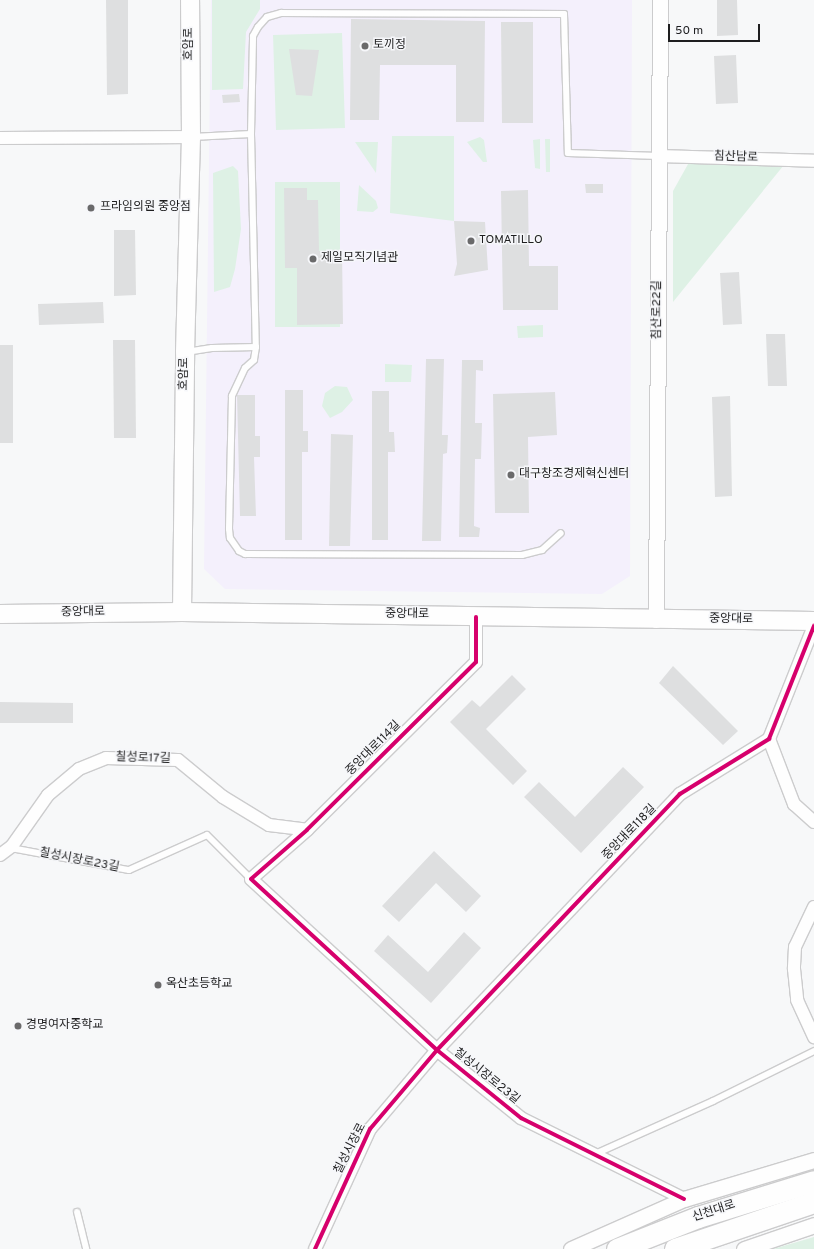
<!DOCTYPE html>
<meta charset="utf-8">
<style>
body{margin:0}
#map{position:relative;width:814px;height:1249px;overflow:hidden;background:#f7f8f9;font-family:Overpass,"Noto Sans KR",sans-serif}
div>[style]{position:absolute}
.commercial>*{inset:0;background:#f4f0fc}
.green>*{inset:0;background:#def1e5}
.building>*{inset:0;background:#dedfe0}
.roads{filter:drop-shadow(1px 0 #cccccd) drop-shadow(-1px 0 #cccccd) drop-shadow(0 1px #cccccd) drop-shadow(0 -1px #cccccd)}
.service>*{height:6px;margin:-3px;padding:0 3px;transform-origin:3px;border-radius:3px;background:#fefefe}
.minor>*{height:12px;margin:-6px;padding:0 6px;transform-origin:6px;border-radius:6px;background:#fefefe}
.tertiary>*{height:15px;margin:-7.5px;padding:0 7.5px;transform-origin:7.5px;border-radius:7.5px;background:#fefefe}
.secondary>*{height:18px;margin:-9px;padding:0 9px;transform-origin:9px;border-radius:9px;background:#fefefe}
.trunk>*{height:21px;margin:-10.5px;padding:0 10.5px;transform-origin:10.5px;border-radius:10.5px;background:#fefefe}
.cycleway>*{height:4px;margin:-2px;padding:0 2px;transform-origin:2px;border-radius:2px;background:#d6006c}
.dots>*{width:11px;height:11px;translate:-50% -50%;box-sizing:border-box;border:2px solid #f6f7fa;border-radius:50%}
span{translate:-50% -50%;white-space:nowrap;text-align:center;line-height:1.15;-webkit-text-stroke:3px #f6f7fa;paint-order:stroke}
.street-label{font-size:12px;color:#1e1e1f}
.poi-label{font-size:12px;color:#1e1e1f}
.left{translate:0 -50%;text-align:left}
.scale{position:absolute;left:668px;top:24px;width:92px;height:18px;box-sizing:border-box;border:2px solid #1e1e1f;border-top:0;padding-left:5px;font-size:12px;line-height:14px;white-space:nowrap;color:#1e1e1f;-webkit-text-stroke:3px #f6f7fa;paint-order:stroke}
</style>
<div id="map">
<div class="commercial">
<div style="clip-path:polygon(211px 0,632px 0,630px 576px,602px 594px,225px 589px,204px 569px)"></div>
</div>
<div class="green">
<div style="clip-path:polygon(212px 0,260px 0,260px 9px,246px 32px,243px 89px,212px 90px)"></div>
<div style="clip-path:polygon(342px 33px,345px 128px,276px 130px,273px 35px)"></div>
<div style="clip-path:polygon(392px 136px,454px 136px,454px 221px,390px 213px)"></div>
<div style="clip-path:polygon(480px 137px,484px 140px,487px 162px,483px 162px,467px 142px)"></div>
<div style="clip-path:polygon(540px 139px,540px 169px,535px 168px,533px 140px)"></div>
<div style="clip-path:polygon(545px 139px,550px 139px,550px 172px,546px 172px)"></div>
<div style="clip-path:polygon(355px 142px,378px 142px,376px 173px)"></div>
<div style="clip-path:polygon(692px 157px,788px 160px,673px 302px,673px 191px)"></div>
<div style="clip-path:polygon(233px 166px,238px 171px,241px 229px,235px 269px,230px 287px,214px 292px,213px 173px)"></div>
<div style="clip-path:polygon(275px 182px,340px 182px,340px 327px,275px 327px)"></div>
<div style="clip-path:polygon(359px 185px,376px 201px,378px 208px,373px 212px,357px 211px)"></div>
<div style="clip-path:polygon(543px 325px,543px 337px,518px 338px,517px 326px)"></div>
<div style="clip-path:polygon(385px 364px,412px 365px,411px 382px,385px 382px)"></div>
<div style="clip-path:polygon(335px 386px,347px 387px,353px 400px,342px 412px,330px 418px,322px 406px,325px 393px)"></div>
<div style="clip-path:polygon(814px 1237px,814px 1249px,773px 1249px)"></div>
</div>
<div class="building">
<div style="clip-path:polygon(106px 0,128px 0,128px 94px,107px 95px)"></div>
<div style="clip-path:polygon(717px 0,737px 0,738px 35px,717px 36px)"></div>
<div style="clip-path:polygon(351px 19px,485px 21px,484px 122px,456px 122px,456px 65px,380px 65px,379px 120px,350px 120px)"></div>
<div style="clip-path:polygon(501px 22px,533px 22px,533px 123px,502px 123px)"></div>
<div style="clip-path:polygon(289px 49px,319px 50px,312px 96px,296px 95px)"></div>
<div style="clip-path:polygon(736px 55px,738px 103px,716px 104px,714px 56px)"></div>
<div style="clip-path:polygon(239px 94px,240px 102px,223px 103px,222px 95px)"></div>
<div style="clip-path:polygon(585px 184px,603px 184px,603px 193px,586px 193px)"></div>
<div style="clip-path:polygon(284px 188px,307px 188px,307px 200px,318px 200px,319px 251px,342px 250px,343px 324px,297px 325px,297px 268px,285px 268px)"></div>
<div style="clip-path:polygon(528px 190px,529px 266px,558px 266px,558px 310px,503px 310px,501px 191px)"></div>
<div style="clip-path:polygon(454px 221px,485px 222px,488px 270px,454px 276px,457px 264px)"></div>
<div style="clip-path:polygon(114px 230px,135px 230px,136px 295px,114px 296px)"></div>
<div style="clip-path:polygon(739px 272px,742px 324px,723px 325px,720px 273px)"></div>
<div style="clip-path:polygon(103px 302px,104px 323px,39px 325px,38px 304px)"></div>
<div style="clip-path:polygon(766px 334px,785px 334px,787px 386px,768px 386px)"></div>
<div style="clip-path:polygon(113px 340px,135px 340px,136px 438px,114px 438px)"></div>
<div style="clip-path:polygon(0 345px,13px 345px,13px 443px,0 443px)"></div>
<div style="clip-path:polygon(426px 359px,444px 359px,442px 435px,448px 435px,447px 453px,443px 454px,441px 541px,422px 541px)"></div>
<div style="clip-path:polygon(462px 360px,483px 360px,483px 371px,476px 370px,475px 423px,482px 423px,481px 459px,475px 459px,474px 526px,480px 528px,479px 537px,459px 537px)"></div>
<div style="clip-path:polygon(285px 390px,303px 390px,303px 431px,308px 431px,308px 452px,302px 452px,302px 540px,285px 540px)"></div>
<div style="clip-path:polygon(372px 391px,389px 391px,389px 432px,394px 432px,395px 452px,388px 452px,388px 540px,372px 540px)"></div>
<div style="clip-path:polygon(555px 392px,557px 435px,528px 437px,529px 513px,495px 513px,493px 394px)"></div>
<div style="clip-path:polygon(237px 395px,255px 395px,255px 436px,260px 436px,260px 457px,254px 457px,256px 516px,240px 516px)"></div>
<div style="clip-path:polygon(730px 396px,732px 496px,715px 497px,712px 397px)"></div>
<div style="clip-path:polygon(331px 434px,353px 435px,350px 546px,329px 546px)"></div>
<div style="clip-path:polygon(673px 666px,738px 731px,723px 745px,659px 683px)"></div>
<div style="clip-path:polygon(512px 675px,526px 689px,486px 729px,527px 771px,513px 785px,450px 722px,472px 700px,480px 707px)"></div>
<div style="clip-path:polygon(0 702px,73px 703px,73px 723px,0 723px)"></div>
<div style="clip-path:polygon(623px 767px,644px 787px,581px 853px,524px 797px,539px 782px,575px 817px)"></div>
<div style="clip-path:polygon(434px 851px,481px 896px,466px 912px,436px 883px,399px 922px,382px 906px)"></div>
<div style="clip-path:polygon(464px 932px,481px 948px,431px 1003px,374px 951px,388px 935px,428px 972px)"></div>
</div>
<div class="roads">
<div class="service">
<div style="left:251px;top:134px;width:213px;rotate:88.7deg"></div>
<div style="left:256px;top:347px;width:13px;rotate:99deg"></div>
<div style="left:254px;top:360px;width:12px;rotate:138deg"></div>
<div style="left:245px;top:368px;width:31px;rotate:115deg"></div>
<div style="left:232px;top:396px;width:133px;rotate:91.3deg"></div>
<div style="left:229px;top:529px;width:9px;rotate:84deg"></div>
<div style="left:230px;top:538px;width:16px;rotate:55deg"></div>
<div style="left:239px;top:551px;width:7px;rotate:27deg"></div>
<div style="left:245px;top:554px;width:277px;rotate:0.2deg"></div>
<div style="left:522px;top:555px;width:21px;rotate:-14deg"></div>
<div style="left:542px;top:550px;width:25px;rotate:-42deg"></div>
<div style="left:192px;top:137px;width:59px;rotate:-2.9deg"></div>
<div style="left:251px;top:134px;width:98px;rotate:-88.8deg"></div>
<div style="left:253px;top:36px;width:10px;rotate:-61deg"></div>
<div style="left:258px;top:27px;width:13px;rotate:-48deg"></div>
<div style="left:267px;top:17px;width:15px;rotate:-16deg"></div>
<div style="left:281px;top:13px;width:283px;rotate:0.2deg"></div>
<div style="left:564px;top:14px;width:139px;rotate:88.4deg"></div>
<div style="left:568px;top:153px;width:91px;rotate:1.9deg"></div>
<div style="left:186px;top:352px;width:26px;rotate:-9deg"></div>
<div style="left:212px;top:348px;width:44px;rotate:-1.3deg"></div>
<div style="left:11px;top:848px;width:120px;rotate:10.6deg"></div>
<div style="left:129px;top:870px;width:85px;rotate:-24.2deg"></div>
<div style="left:207px;top:835px;width:62px;rotate:45deg"></div>
<div style="left:595px;top:1154px;width:129px;rotate:-24.2deg"></div>
<div style="left:713px;top:1101px;width:113px;rotate:-26.3deg"></div>
<div style="left:77px;top:1212px;width:38px;rotate:76deg"></div>
</div>
<div class="minor">
<div style="left:0;top:138px;width:191px;rotate:-0.3deg"></div>
<div style="left:659px;top:156px;width:155px;rotate:1.8deg"></div>
<div style="left:476px;top:617px;width:45px;rotate:90deg"></div>
<div style="left:476px;top:662px;width:238px;rotate:135.2deg"></div>
<div style="left:307px;top:830px;width:74px;rotate:138.8deg"></div>
<div style="left:251px;top:879px;width:253px;rotate:42.6deg"></div>
<div style="left:437px;top:1050px;width:108px;rotate:39deg"></div>
<div style="left:521px;top:1118px;width:182px;rotate:26.4deg"></div>
<div style="left:769px;top:739px;width:70px;rotate:69deg"></div>
<div style="left:794px;top:804px;width:27px;rotate:42deg"></div>
<div style="left:0;top:855px;width:15px;rotate:-37deg"></div>
<div style="left:12px;top:846px;width:62px;rotate:-54.8deg"></div>
<div style="left:48px;top:795px;width:40px;rotate:-40deg"></div>
<div style="left:79px;top:769px;width:29px;rotate:-22deg"></div>
<div style="left:106px;top:758px;width:72px;rotate:1.6deg"></div>
<div style="left:178px;top:760px;width:58px;rotate:39.4deg"></div>
<div style="left:223px;top:797px;width:54px;rotate:31.3deg"></div>
<div style="left:269px;top:825px;width:38px;rotate:7deg"></div>
<div style="left:814px;top:907px;width:44px;rotate:115.4deg"></div>
<div style="left:795px;top:947px;width:22px;rotate:93deg"></div>
<div style="left:794px;top:969px;width:31px;rotate:84deg"></div>
<div style="left:797px;top:1000px;width:41px;rotate:65.3deg"></div>
<div style="left:315px;top:1249px;width:132px;rotate:-65.4deg"></div>
<div style="left:370px;top:1129px;width:104px;rotate:-49.7deg"></div>
<div style="left:437px;top:1050px;width:353px;rotate:-46.5deg"></div>
<div style="left:680px;top:794px;width:105px;rotate:-31.7deg"></div>
<div style="left:769px;top:739px;width:122px;rotate:-68.3deg"></div>
</div>
<div class="tertiary">
<div style="left:656px;top:620px;width:620px;rotate:-89.63deg"></div>
<div style="left:571px;top:1249px;width:124px;rotate:-23.9deg"></div>
<div style="left:684px;top:1199px;width:136px;rotate:-16.7deg"></div>
<div style="left:744px;top:1249px;width:74px;rotate:-18.9deg"></div>
</div>
<div class="secondary">
<div style="left:182px;top:612px;width:260px;rotate:-89.3deg"></div>
<div style="left:185px;top:352px;width:215px;rotate:-88.4deg"></div>
<div style="left:191px;top:137px;width:137px;rotate:-90.4deg"></div>
<div style="left:0;top:614px;width:182px;rotate:-0.6deg"></div>
<div style="left:182px;top:612px;width:632px;rotate:0.82deg"></div>
</div>
<div class="trunk">
<div style="left:617px;top:1249px;width:87px;rotate:-21.6deg"></div>
<div style="left:698px;top:1217px;width:121px;rotate:-17.2deg"></div>
<div style="left:675px;top:1249px;width:147px;rotate:-18.7deg"></div>
</div>
</div>
<div class="cycleway">
<div style="left:476px;top:617px;width:45px;rotate:90deg"></div>
<div style="left:476px;top:662px;width:238px;rotate:135.2deg"></div>
<div style="left:307px;top:830px;width:74px;rotate:138.8deg"></div>
<div style="left:251px;top:879px;width:253px;rotate:42.6deg"></div>
<div style="left:437px;top:1050px;width:108px;rotate:39deg"></div>
<div style="left:521px;top:1118px;width:182px;rotate:26.4deg"></div>
<div style="left:315px;top:1249px;width:132px;rotate:-65.4deg"></div>
<div style="left:370px;top:1129px;width:104px;rotate:-49.7deg"></div>
<div style="left:437px;top:1050px;width:353px;rotate:-46.5deg"></div>
<div style="left:680px;top:794px;width:105px;rotate:-31.7deg"></div>
<div style="left:769px;top:739px;width:122px;rotate:-68.3deg"></div>
</div>
<div class="dots">
<div style="left:365px;top:46px;background:#6a6a6b"></div>
<div style="left:91px;top:208px;background:#6a6a6b"></div>
<div style="left:471px;top:241px;background:#6a6a6b"></div>
<div style="left:313px;top:259px;background:#6a6a6b"></div>
<div style="left:511px;top:475px;background:#6a6a6b"></div>
<div style="left:158px;top:985px;background:#6a6a6b"></div>
<div style="left:18px;top:1026px;background:#6a6a6b"></div>
</div>
<div class="street-label">
<span style="left:190px;top:44px;rotate:-90deg">호암로</span>
<span style="left:736px;top:158px;rotate:2deg">침산남로</span>
<span style="left:658px;top:310px;rotate:-90deg">침산로22길</span>
<span style="left:185px;top:374px;rotate:-89deg">호암로</span>
<span style="left:83px;top:613px;rotate:-1deg">중앙대로</span>
<span style="left:407px;top:615px;rotate:1deg">중앙대로</span>
<span style="left:731px;top:620px;rotate:1deg">중앙대로</span>
<span style="left:374px;top:749px;rotate:-45deg">중앙대로114길</span>
<span style="left:143px;top:759px;rotate:2deg">칠성로17길</span>
<span style="left:630px;top:833px;rotate:-46deg">중앙대로118길</span>
<span style="left:79px;top:861px;rotate:11deg">칠성시장로23길</span>
<span style="left:486px;top:1077px;rotate:39deg">칠성시장로23길</span>
<span style="left:351px;top:1149px;rotate:-63deg">칠성시장로</span>
<span style="left:714px;top:1212px;rotate:-18deg">신천대로</span>
</div>
<div class="poi-label">
<span class="left" style="left:373px;top:46px">토끼정</span>
<span class="left" style="left:100px;top:208px">프라임의원 중앙점</span>
<span class="left" style="left:479px;top:241px">TOMATILLO</span>
<span class="left" style="left:321px;top:259px">제일모직기념관</span>
<span class="left" style="left:519px;top:475px">대구창조경제혁신센터</span>
<span class="left" style="left:166px;top:985px">옥산초등학교</span>
<span class="left" style="left:26px;top:1026px">경명여자중학교</span>
</div>
<div class="scale">50 m</div>
</div>
